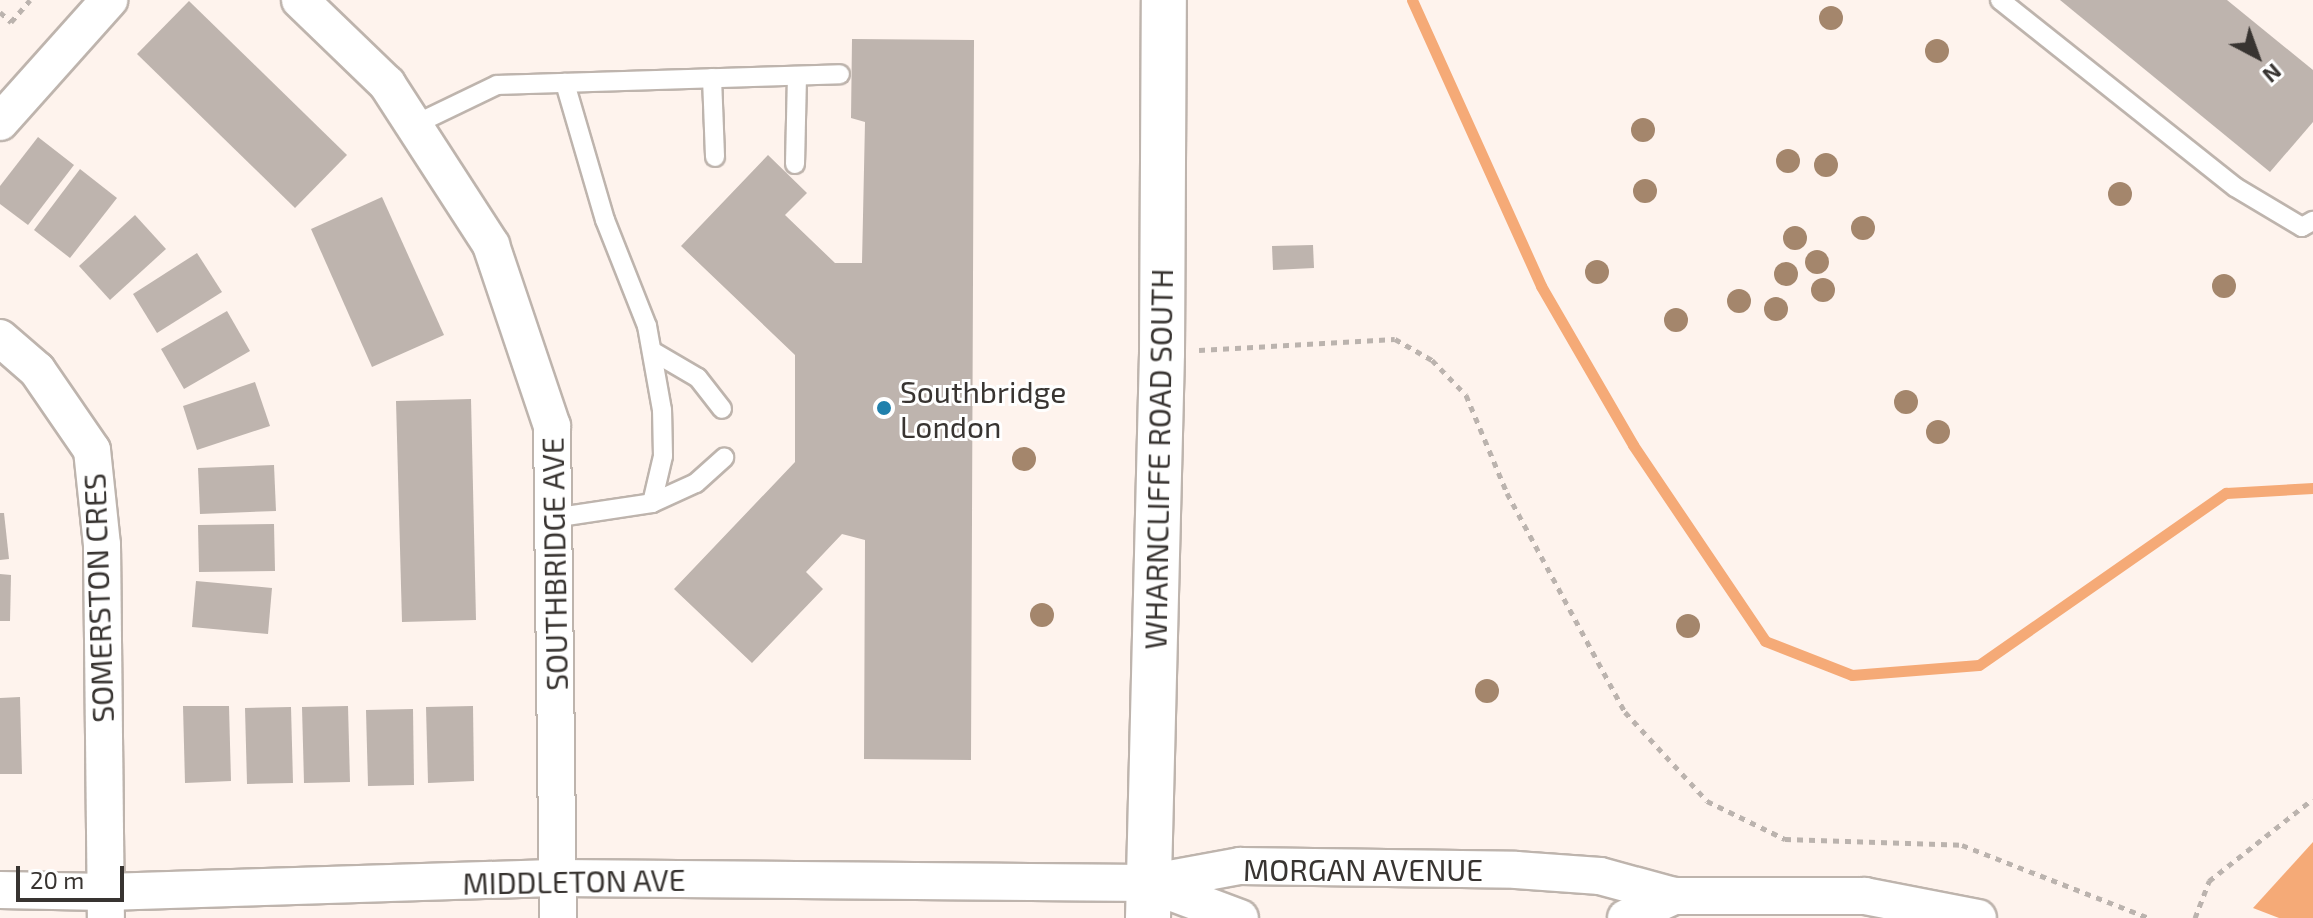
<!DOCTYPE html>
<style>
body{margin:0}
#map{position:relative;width:2313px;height:918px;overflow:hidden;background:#fef3ed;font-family:"Exo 2",sans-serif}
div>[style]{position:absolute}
.water>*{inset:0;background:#f5aa77}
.stream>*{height:11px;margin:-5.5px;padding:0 5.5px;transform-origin:5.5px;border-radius:5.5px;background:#f5aa77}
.building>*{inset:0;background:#beb4ae}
.path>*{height:5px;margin-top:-2.5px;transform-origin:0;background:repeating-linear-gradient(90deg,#bbb3ae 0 6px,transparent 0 12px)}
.roads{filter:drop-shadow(2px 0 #beb4ad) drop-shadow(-2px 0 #beb4ad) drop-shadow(0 2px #beb4ad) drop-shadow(0 -2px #beb4ad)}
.lane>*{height:18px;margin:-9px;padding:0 9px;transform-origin:9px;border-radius:9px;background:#fff}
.street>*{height:36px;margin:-18px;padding:0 18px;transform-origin:18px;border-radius:18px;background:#fff}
.secondary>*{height:44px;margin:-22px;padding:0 22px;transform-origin:22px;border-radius:22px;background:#fff}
.trees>*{width:24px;height:24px;margin:-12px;border-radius:50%;background:#a4866c}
.dots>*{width:22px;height:22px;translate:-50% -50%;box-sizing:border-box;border:4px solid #fff;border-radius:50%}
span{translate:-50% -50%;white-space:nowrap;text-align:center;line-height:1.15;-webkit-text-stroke:6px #fff;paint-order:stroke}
.poi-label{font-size:30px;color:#383431}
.left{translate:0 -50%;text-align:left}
.street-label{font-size:30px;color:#383431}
.north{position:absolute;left:2217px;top:16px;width:80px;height:80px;-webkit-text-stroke:6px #fff;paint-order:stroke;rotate:139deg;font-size:22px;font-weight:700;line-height:32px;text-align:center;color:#383431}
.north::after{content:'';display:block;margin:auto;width:28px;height:36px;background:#383431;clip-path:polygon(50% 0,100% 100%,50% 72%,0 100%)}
.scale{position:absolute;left:16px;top:866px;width:108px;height:36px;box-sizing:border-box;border:4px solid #383431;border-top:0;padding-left:10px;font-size:24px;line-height:28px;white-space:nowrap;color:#383431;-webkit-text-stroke:6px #fff;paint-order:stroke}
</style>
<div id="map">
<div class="water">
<div style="clip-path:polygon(2313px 842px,2313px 918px,2279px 918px,2253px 908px)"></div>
</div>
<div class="stream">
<div style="left:1412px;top:0;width:314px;rotate:65.7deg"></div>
<div style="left:1541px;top:286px;width:184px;rotate:59.9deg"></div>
<div style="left:1633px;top:445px;width:236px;rotate:56deg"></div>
<div style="left:1765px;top:641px;width:93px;rotate:21.3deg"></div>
<div style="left:1852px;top:675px;width:127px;rotate:-4.5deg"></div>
<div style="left:1979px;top:665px;width:301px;rotate:-34.9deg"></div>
<div style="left:2226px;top:493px;width:87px;rotate:-3.3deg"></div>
</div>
<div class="building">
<div style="clip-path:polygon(2060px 0,2227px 0,2313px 70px,2313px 122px,2270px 172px)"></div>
<div style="clip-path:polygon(189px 1px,347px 155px,295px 208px,137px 54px)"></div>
<div style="clip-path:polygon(852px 39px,974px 40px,971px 760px,864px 759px,865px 540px,842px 534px,806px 572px,823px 589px,752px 663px,674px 589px,795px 462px,795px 355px,681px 246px,768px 155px,807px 193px,785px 215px,835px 263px,862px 263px,865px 122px,851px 118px)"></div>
<div style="clip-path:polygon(38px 137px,74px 165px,28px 225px,0 204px,0 186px)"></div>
<div style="clip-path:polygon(80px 169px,117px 198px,70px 258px,34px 230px)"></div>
<div style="clip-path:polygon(382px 197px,444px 335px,372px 367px,311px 229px)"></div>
<div style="clip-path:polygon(135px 215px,166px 249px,110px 300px,79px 266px)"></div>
<div style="clip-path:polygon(1313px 245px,1314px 268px,1273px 270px,1272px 246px)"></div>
<div style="clip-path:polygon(197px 253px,222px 292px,157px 333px,133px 294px)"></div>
<div style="clip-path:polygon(227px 311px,250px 351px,184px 389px,161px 349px)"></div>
<div style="clip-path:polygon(255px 382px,270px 426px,197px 450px,183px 406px)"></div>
<div style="clip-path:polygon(471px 399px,476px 620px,402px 622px,396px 401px)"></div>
<div style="clip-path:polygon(274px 465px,276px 511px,200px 514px,198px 468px)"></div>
<div style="clip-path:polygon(0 513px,4px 513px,9px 559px,0 560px)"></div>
<div style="clip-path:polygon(274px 524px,275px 571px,199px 572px,198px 525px)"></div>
<div style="clip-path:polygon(0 574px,11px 575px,10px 621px,0 621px)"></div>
<div style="clip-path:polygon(196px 581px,272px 588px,268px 634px,192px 627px)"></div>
<div style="clip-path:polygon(20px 697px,22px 774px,0 774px,0 698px)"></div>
<div style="clip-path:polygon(183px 706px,229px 706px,231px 781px,185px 783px)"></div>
<div style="clip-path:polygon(348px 706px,350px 782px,304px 783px,302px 707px)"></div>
<div style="clip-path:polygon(473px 706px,474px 781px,428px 783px,426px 707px)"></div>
<div style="clip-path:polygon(291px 707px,293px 783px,247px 784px,245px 708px)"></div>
<div style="clip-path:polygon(413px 709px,414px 785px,368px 786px,366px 710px)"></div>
</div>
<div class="path">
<div style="left:0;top:12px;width:15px;rotate:42deg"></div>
<div style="left:11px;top:22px;width:29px;rotate:-49deg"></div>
<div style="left:1199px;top:350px;width:196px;rotate:-3.2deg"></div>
<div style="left:1395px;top:339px;width:43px;rotate:29.6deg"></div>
<div style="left:1432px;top:360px;width:49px;rotate:45.8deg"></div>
<div style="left:1466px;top:395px;width:106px;rotate:67.3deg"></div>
<div style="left:1507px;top:493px;width:249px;rotate:61.7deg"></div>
<div style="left:1625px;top:712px;width:121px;rotate:47.3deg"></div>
<div style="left:1707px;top:801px;width:87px;rotate:26deg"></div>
<div style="left:1785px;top:839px;width:177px;rotate:1.9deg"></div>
<div style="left:1962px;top:845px;width:201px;rotate:21.3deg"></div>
<div style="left:2195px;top:918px;width:40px;rotate:-69deg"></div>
<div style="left:2209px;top:881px;width:132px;rotate:-38.3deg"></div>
</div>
<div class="roads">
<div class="lane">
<div style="left:2000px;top:0;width:300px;rotate:38.5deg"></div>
<div style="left:2235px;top:187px;width:78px;rotate:30.8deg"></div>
<div style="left:2302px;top:227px;width:13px;rotate:-29deg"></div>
<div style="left:712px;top:78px;width:79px;rotate:87.8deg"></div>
<div style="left:414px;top:125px;width:92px;rotate:-25.7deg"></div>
<div style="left:497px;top:85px;width:343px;rotate:-1.8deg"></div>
<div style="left:795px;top:164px;width:88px;rotate:-88.7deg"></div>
<div style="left:652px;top:351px;width:53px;rotate:30.4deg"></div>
<div style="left:698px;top:378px;width:39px;rotate:52deg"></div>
<div style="left:652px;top:503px;width:48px;rotate:-24.4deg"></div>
<div style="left:696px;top:483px;width:38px;rotate:-42deg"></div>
<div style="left:553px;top:518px;width:100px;rotate:-8.6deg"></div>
<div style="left:652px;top:503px;width:48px;rotate:-76.8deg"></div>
<div style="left:663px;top:456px;width:46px;rotate:-91.2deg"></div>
<div style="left:662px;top:410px;width:85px;rotate:-100.1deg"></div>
<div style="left:647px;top:326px;width:114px;rotate:-111.6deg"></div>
<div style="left:605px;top:220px;width:143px;rotate:-106.3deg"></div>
</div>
<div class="street">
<div style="left:300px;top:0;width:121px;rotate:44deg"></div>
<div style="left:387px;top:84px;width:192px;rotate:57.1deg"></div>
<div style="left:491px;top:245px;width:191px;rotate:71.4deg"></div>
<div style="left:552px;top:426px;width:492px;rotate:89.3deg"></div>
<div style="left:0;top:122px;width:164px;rotate:-48.2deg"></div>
<div style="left:0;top:338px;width:49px;rotate:40.9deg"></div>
<div style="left:37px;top:370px;width:97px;rotate:55.5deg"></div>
<div style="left:92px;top:450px;width:96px;rotate:84deg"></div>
<div style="left:102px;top:545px;width:373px;rotate:89.4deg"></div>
<div style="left:1149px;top:884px;width:97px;rotate:20.5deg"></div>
<div style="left:0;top:890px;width:106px;rotate:1.1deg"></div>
<div style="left:106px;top:892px;width:454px;rotate:-1.8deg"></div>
<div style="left:560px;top:878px;width:588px;rotate:0.49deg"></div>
<div style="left:1148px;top:883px;width:94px;rotate:-10.5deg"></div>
<div style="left:1240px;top:866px;width:276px;rotate:0.8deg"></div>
<div style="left:1516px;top:870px;width:84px;rotate:4.1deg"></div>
<div style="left:1600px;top:876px;width:77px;rotate:15.1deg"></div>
<div style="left:1674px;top:896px;width:191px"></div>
<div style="left:1865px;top:896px;width:115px;rotate:11deg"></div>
<div style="left:1626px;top:918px;width:53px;rotate:-24.6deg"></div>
</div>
<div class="secondary">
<div style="left:1148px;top:918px;width:565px;rotate:-88.58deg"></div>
<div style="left:1162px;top:353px;width:353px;rotate:-89.7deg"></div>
</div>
</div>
<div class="trees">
<div style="left:1831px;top:18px"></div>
<div style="left:1937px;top:51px"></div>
<div style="left:1643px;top:130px"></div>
<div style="left:1788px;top:161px"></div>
<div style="left:1826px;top:165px"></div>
<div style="left:1645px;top:191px"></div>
<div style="left:2120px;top:194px"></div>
<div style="left:1863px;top:228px"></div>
<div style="left:1795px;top:238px"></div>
<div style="left:1817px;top:262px"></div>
<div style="left:1597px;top:272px"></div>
<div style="left:1786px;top:274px"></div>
<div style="left:2224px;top:286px"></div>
<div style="left:1823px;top:290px"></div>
<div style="left:1739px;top:301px"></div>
<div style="left:1776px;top:309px"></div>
<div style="left:1676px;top:320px"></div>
<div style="left:1906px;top:402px"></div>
<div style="left:1938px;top:432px"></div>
<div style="left:1024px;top:459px"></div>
<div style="left:1042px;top:615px"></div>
<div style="left:1688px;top:626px"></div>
<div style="left:1487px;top:691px"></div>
</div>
<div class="dots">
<div style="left:884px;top:408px;background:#2080ac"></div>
</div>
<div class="poi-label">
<span class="left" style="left:900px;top:408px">Southbridge<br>London</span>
</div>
<div class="street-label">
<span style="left:1158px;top:459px;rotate:-89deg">WHARNCLIFFE ROAD SOUTH</span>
<span style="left:554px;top:564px;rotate:-91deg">SOUTHBRIDGE AVE</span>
<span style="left:98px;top:598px;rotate:-92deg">SOMERSTON CRES</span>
<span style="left:1363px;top:869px">MORGAN AVENUE</span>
<span style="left:574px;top:881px;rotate:-1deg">MIDDLETON AVE</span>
</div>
<div class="north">N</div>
<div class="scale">20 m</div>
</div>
